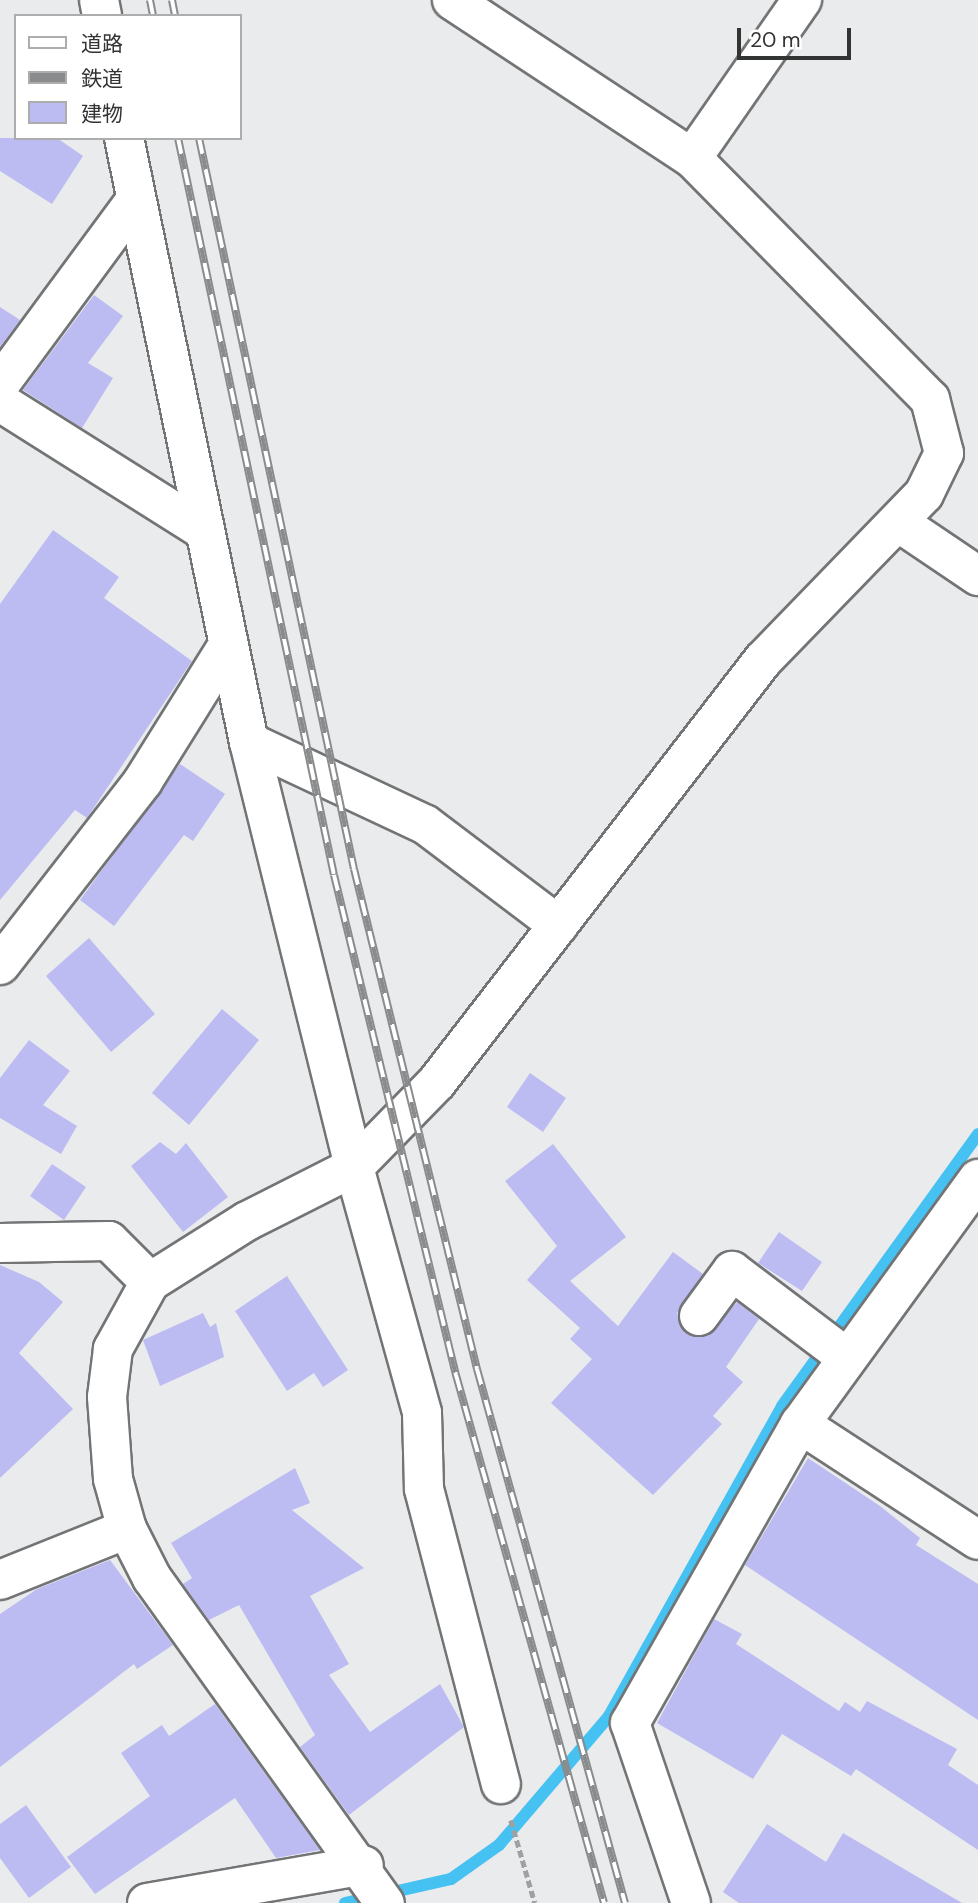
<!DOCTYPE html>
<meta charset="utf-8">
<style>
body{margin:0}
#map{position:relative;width:978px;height:1903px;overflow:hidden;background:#eaebec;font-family:"DM Sans","Noto Sans JP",sans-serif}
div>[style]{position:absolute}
.stream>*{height:12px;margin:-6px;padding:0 6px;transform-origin:6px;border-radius:6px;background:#45c1f2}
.building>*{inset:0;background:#bcbcf3}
.path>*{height:4.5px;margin-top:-2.25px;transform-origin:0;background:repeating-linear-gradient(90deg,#9fa0a1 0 7px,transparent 0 10.5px)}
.roads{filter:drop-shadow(2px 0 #737475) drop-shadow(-2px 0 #737475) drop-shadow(0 2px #737475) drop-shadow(0 -2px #737475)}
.minor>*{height:38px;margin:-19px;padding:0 19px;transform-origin:19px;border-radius:19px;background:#fff}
.rail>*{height:8px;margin-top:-4px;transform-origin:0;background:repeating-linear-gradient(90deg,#fff 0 16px,#8a8b8c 0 32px);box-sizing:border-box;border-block:2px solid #8a8b8c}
span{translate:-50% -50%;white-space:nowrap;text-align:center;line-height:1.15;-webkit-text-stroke:7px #fff;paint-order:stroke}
.legend{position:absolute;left:14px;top:14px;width:228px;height:126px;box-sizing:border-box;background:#fff;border:2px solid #adadad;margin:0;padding:9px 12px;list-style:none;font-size:21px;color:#323333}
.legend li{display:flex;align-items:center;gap:14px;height:35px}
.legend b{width:35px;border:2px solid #adadad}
.scale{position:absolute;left:737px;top:28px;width:114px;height:32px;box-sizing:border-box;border:4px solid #323333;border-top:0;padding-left:9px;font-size:21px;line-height:24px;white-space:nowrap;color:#323333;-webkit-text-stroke:5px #fff;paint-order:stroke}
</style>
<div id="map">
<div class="stream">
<div style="left:345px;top:1903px;width:109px;rotate:-12.8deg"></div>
<div style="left:451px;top:1879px;width:59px;rotate:-35.3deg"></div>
<div style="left:499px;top:1845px;width:170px;rotate:-49.5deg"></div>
<div style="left:609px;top:1716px;width:355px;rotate:-60.8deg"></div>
<div style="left:782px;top:1406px;width:335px;rotate:-54.2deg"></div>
</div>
<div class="building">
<div style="clip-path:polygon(0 138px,57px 138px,83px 156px,52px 204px,0 171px)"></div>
<div style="clip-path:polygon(94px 295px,123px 316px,88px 363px,113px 378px,82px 428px,23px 390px)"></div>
<div style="clip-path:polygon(0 307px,20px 320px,0 347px)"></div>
<div style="clip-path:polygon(53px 530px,119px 577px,104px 598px,192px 661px,87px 818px,75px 810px,0 900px,0 604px)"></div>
<div style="clip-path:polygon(180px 764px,225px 794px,193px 841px,184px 835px,114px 926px,80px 900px)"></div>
<div style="clip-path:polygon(89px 938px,155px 1014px,111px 1052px,46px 976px)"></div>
<div style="clip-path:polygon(222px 1009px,259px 1040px,189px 1125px,152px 1093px)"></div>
<div style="clip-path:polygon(29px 1040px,70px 1071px,43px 1105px,77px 1126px,61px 1154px,0 1118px,0 1078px)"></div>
<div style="clip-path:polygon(530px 1073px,566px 1098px,543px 1132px,507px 1107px)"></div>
<div style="clip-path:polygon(160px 1142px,176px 1154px,186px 1143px,228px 1197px,183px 1232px,131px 1166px)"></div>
<div style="clip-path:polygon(553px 1144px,626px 1237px,570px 1281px,618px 1326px,673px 1252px,703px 1274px,677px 1313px,686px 1333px,708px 1336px,737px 1302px,759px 1319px,726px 1367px,743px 1382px,713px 1416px,722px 1424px,653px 1495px,551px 1403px,592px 1359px,570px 1339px,580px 1328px,527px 1280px,557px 1246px,505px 1181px)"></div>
<div style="clip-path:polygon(52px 1164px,86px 1187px,64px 1220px,30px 1196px)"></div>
<div style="clip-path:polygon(779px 1232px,822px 1262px,802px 1291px,758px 1263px)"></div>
<div style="clip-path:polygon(0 1265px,39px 1282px,63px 1302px,19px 1353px,73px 1409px,0 1478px)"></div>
<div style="clip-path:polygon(287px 1276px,348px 1370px,323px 1387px,314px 1373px,287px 1391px,235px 1311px)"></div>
<div style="clip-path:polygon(203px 1313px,210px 1327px,216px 1323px,224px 1357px,160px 1386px,143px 1340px)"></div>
<div style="clip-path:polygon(808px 1458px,880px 1506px,920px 1538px,916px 1545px,978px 1584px,978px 1720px,745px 1565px)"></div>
<div style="clip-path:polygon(295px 1468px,310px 1503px,292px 1510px,364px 1568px,310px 1596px,349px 1664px,329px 1675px,370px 1732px,440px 1684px,464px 1727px,349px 1815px,300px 1747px,315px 1735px,239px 1605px,209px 1620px,183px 1584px,192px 1578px,171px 1543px)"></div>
<div style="clip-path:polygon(110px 1560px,173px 1645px,137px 1669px,134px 1664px,0 1767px,0 1614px,37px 1589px)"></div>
<div style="clip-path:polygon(714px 1619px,742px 1634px,736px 1644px,839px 1711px,845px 1702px,860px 1712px,867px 1701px,957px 1749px,948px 1765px,978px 1785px,978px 1850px,856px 1769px,851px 1776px,782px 1734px,753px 1779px,657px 1723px)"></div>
<div style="clip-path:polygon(215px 1704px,320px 1850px,276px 1858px,235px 1798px,95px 1894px,67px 1857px,150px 1796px,121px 1753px,162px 1725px,169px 1736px)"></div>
<div style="clip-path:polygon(26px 1805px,71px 1867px,29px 1898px,0 1858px,0 1824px)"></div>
<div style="clip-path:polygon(767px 1824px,826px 1862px,843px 1833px,962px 1903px,739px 1903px,723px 1892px)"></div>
</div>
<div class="path">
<div style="left:511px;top:1820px;width:86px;rotate:73.9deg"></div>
</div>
<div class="roads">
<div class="minor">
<div style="left:99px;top:0;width:16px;rotate:79deg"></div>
<div style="left:452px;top:0;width:287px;rotate:33.4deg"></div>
<div style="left:692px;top:158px;width:339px;rotate:45.4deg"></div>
<div style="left:930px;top:399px;width:56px;rotate:75.5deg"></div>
<div style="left:944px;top:453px;width:46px;rotate:116deg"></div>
<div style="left:924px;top:494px;width:231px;rotate:134.1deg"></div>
<div style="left:763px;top:660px;width:533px;rotate:127.69deg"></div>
<div style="left:437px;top:1082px;width:119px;rotate:134.3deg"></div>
<div style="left:354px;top:1167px;width:255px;rotate:74.5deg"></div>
<div style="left:422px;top:1413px;width:76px;rotate:88.5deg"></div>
<div style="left:424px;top:1489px;width:305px;rotate:75.4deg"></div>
<div style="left:124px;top:138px;width:617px;rotate:78.31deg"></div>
<div style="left:249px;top:742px;width:438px;rotate:76.1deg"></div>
<div style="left:354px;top:1167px;width:120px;rotate:153.2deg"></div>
<div style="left:247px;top:1221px;width:115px;rotate:147.8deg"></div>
<div style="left:150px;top:1282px;width:77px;rotate:118.9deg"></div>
<div style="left:113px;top:1349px;width:48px;rotate:97.1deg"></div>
<div style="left:107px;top:1397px;width:82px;rotate:85.8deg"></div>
<div style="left:113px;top:1479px;width:52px;rotate:74.4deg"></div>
<div style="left:127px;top:1529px;width:55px;rotate:63deg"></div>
<div style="left:152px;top:1578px;width:400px;rotate:54.4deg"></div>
<div style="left:692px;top:158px;width:193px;rotate:-55.2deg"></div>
<div style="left:0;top:384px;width:227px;rotate:-53.6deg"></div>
<div style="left:0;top:402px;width:239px;rotate:32.2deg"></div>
<div style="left:898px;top:522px;width:97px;rotate:34deg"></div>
<div style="left:249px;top:742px;width:195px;rotate:25.1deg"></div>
<div style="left:426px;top:825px;width:166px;rotate:37.1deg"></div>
<div style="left:0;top:965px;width:233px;rotate:-52.1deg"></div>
<div style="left:143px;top:781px;width:160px;rotate:-58deg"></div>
<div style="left:0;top:1243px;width:109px;rotate:-1.1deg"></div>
<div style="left:109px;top:1241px;width:58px;rotate:45deg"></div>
<div style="left:699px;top:1316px;width:56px;rotate:-53.7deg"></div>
<div style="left:732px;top:1271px;width:143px;rotate:37deg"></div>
<div style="left:800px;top:1424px;width:212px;rotate:33.1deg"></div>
<div style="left:0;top:1580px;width:137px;rotate:-21.9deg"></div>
<div style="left:147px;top:1903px;width:220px;rotate:-9.9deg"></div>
<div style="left:691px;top:1903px;width:190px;rotate:-108.7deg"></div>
<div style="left:630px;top:1723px;width:344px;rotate:-60.4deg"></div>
<div style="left:800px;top:1424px;width:303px;rotate:-54deg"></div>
</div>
</div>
<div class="rail">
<div style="left:150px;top:0;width:16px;rotate:79deg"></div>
<div style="left:172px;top:0;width:16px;rotate:79deg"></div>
<div style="left:178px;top:138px;width:753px;rotate:78.05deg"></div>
<div style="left:334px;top:875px;width:515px;rotate:76.29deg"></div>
<div style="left:456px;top:1375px;width:548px;rotate:74.34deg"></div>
<div style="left:199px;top:138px;width:747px;rotate:78.03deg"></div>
<div style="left:354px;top:869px;width:515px;rotate:76.18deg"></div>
<div style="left:477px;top:1369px;width:554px;rotate:74.51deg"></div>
</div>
<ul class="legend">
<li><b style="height:9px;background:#fff"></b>道路</li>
<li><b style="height:9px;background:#8a8b8c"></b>鉄道</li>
<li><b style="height:19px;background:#bcbcf3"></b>建物</li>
</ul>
<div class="scale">20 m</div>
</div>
